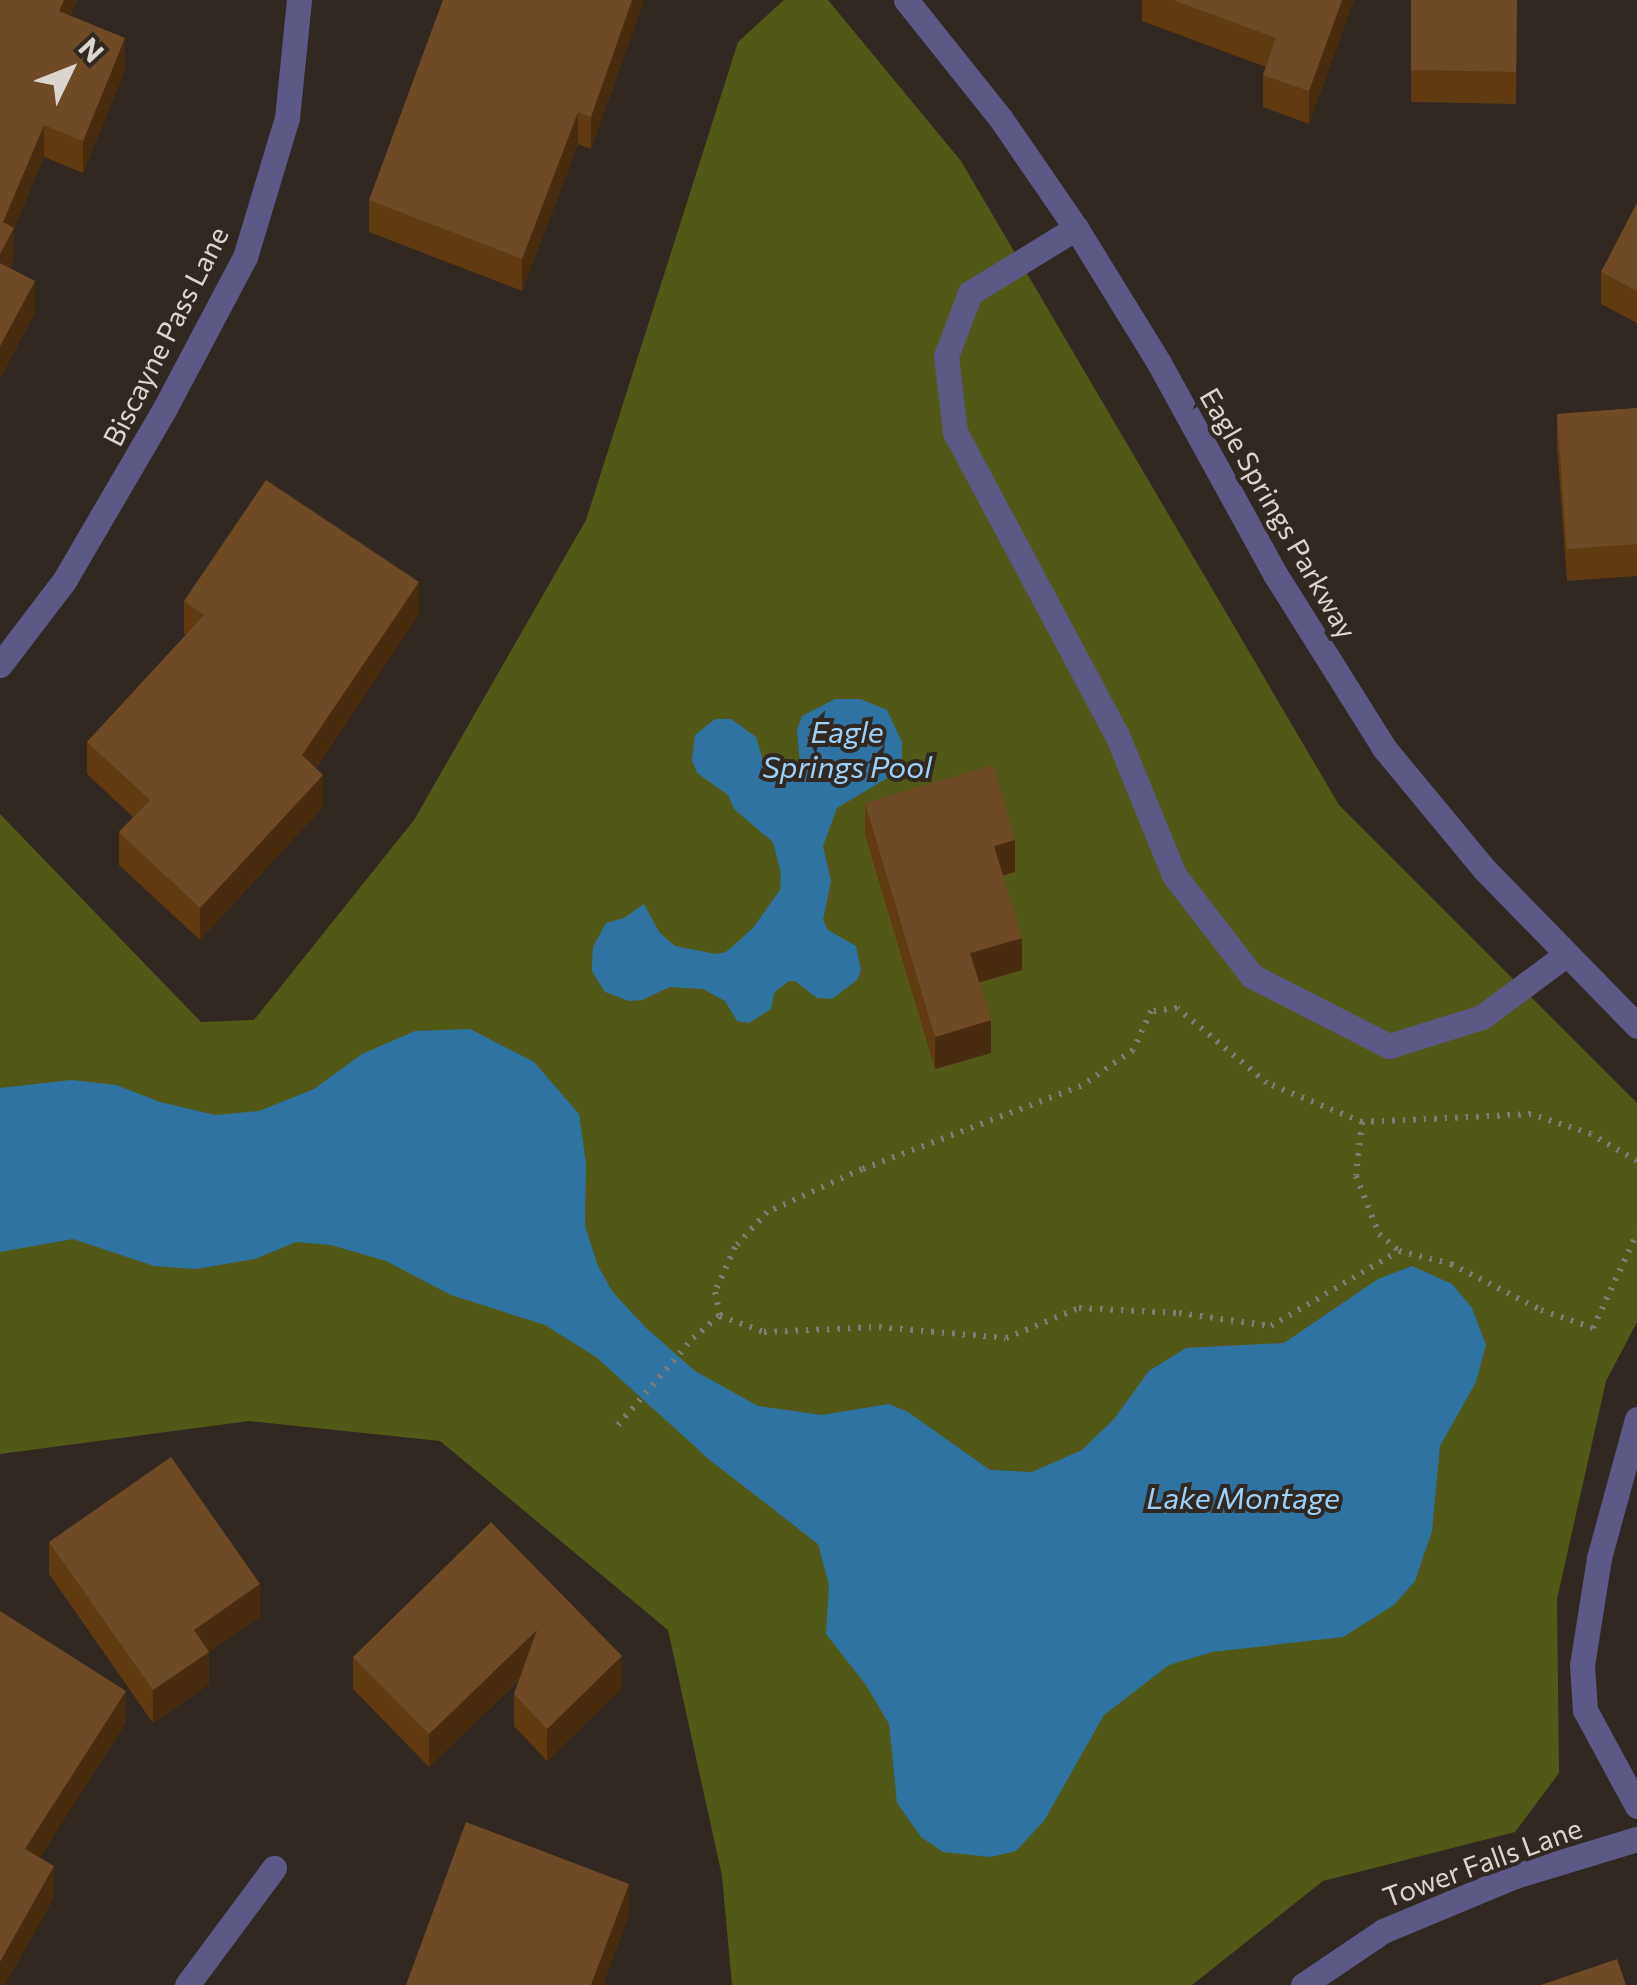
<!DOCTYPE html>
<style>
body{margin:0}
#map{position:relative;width:1637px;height:1985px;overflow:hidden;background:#312821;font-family:Commissioner,sans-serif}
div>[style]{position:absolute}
.green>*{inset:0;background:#525917}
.water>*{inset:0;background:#2f73a2}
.path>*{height:6px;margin-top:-3px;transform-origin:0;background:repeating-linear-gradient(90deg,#837b75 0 2.5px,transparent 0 10.5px)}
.service>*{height:25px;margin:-12.5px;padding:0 12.5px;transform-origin:12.5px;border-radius:12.5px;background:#5c5986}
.minor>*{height:25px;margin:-12.5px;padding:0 12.5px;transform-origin:12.5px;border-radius:12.5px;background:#5c5986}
.tertiary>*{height:25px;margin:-12.5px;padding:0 12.5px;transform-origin:12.5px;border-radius:12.5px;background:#5c5986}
.wall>*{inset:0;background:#613a10}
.shaded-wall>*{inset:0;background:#482c0e}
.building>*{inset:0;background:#6e4a25}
span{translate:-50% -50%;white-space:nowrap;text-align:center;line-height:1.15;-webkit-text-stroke:8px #312821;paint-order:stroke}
.street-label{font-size:28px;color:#dbd5d0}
.water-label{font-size:30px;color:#9dd1f9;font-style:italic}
.north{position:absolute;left:20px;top:20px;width:100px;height:100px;-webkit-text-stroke:8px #312821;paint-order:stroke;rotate:47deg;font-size:28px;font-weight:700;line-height:40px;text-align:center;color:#dbd5d0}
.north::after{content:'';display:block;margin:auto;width:35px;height:45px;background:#dbd5d0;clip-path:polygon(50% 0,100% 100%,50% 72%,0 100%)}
</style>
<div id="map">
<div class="green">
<div style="clip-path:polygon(784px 0,828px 0,961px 161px,1339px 805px,1637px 1103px,1637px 1322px,1606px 1381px,1557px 1599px,1559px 1773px,1515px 1832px,1323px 1881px,1192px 1985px,732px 1985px,722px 1876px,668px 1630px,440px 1441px,249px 1421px,0 1454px,0 814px,201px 1022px,254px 1020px,414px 820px,586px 520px,738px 42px)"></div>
</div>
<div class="water">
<div style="clip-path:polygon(835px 699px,860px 699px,887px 710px,902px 742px,902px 757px,894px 774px,837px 808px,823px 846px,831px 881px,823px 920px,828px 930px,856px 946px,861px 970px,857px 980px,832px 999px,817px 998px,795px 981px,789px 981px,774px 993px,771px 1009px,749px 1023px,737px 1021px,725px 1001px,703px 989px,670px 987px,642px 1000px,629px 1001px,605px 992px,592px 971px,592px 961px,593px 947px,606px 923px,624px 918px,644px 904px,659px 932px,675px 946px,716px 954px,726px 952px,753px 928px,780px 890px,781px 874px,773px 842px,734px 809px,728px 795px,697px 773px,692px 760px,695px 735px,715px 719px,731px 719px,756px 737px,767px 774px,778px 779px,791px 776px,800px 764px,797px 730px,802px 716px)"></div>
<div style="clip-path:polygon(470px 1029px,534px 1062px,579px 1114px,586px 1164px,585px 1226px,598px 1266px,612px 1291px,645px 1327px,695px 1371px,758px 1406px,822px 1415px,889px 1404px,908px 1412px,990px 1470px,1032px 1472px,1082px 1450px,1114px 1419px,1149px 1371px,1186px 1348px,1284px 1343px,1378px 1279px,1412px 1266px,1452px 1284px,1472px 1308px,1486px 1345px,1476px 1382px,1440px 1446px,1432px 1531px,1415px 1581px,1394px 1605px,1343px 1637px,1212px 1652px,1169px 1665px,1104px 1715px,1044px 1821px,1016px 1851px,991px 1857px,943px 1852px,921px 1837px,897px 1803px,889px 1724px,866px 1685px,826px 1634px,829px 1585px,818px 1544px,711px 1461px,596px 1357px,545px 1325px,451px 1295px,386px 1261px,331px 1245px,296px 1242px,255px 1259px,196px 1269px,154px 1266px,73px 1239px,0 1252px,0 1088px,71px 1080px,116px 1085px,160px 1102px,215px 1115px,259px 1111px,314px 1089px,362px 1054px,415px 1031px)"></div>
</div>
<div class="path">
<div style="left:1362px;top:1122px;width:54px;rotate:96.3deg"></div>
<div style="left:1356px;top:1176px;width:62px;rotate:68.4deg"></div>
<div style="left:1379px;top:1234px;width:26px;rotate:40deg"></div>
<div style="left:1637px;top:1161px;width:53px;rotate:-149.6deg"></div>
<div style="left:1591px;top:1134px;width:63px;rotate:-161.6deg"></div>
<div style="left:1531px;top:1114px;width:169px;rotate:177.3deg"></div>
<div style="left:1362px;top:1122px;width:103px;rotate:-157.7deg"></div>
<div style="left:1267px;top:1083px;width:117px;rotate:-140.2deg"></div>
<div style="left:1177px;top:1008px;width:26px;rotate:173deg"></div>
<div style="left:1151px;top:1011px;width:43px;rotate:114.8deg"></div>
<div style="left:1133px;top:1050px;width:63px;rotate:145.3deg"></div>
<div style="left:1081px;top:1086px;width:234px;rotate:159.2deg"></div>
<div style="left:862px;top:1169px;width:104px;rotate:155.6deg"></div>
<div style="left:767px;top:1212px;width:47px;rotate:132.4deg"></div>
<div style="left:735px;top:1247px;width:49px;rotate:114deg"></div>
<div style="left:715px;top:1292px;width:25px;rotate:78deg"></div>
<div style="left:720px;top:1316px;width:47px;rotate:20deg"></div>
<div style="left:764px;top:1332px;width:115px;rotate:-2.5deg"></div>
<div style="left:879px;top:1327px;width:127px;rotate:5deg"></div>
<div style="left:1006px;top:1338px;width:79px;rotate:-22.3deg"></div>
<div style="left:1079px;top:1308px;width:100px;rotate:2.9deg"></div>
<div style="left:1179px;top:1313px;width:93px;rotate:8deg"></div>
<div style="left:1271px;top:1326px;width:148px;rotate:-30.4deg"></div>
<div style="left:1399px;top:1251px;width:54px;rotate:14deg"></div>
<div style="left:1451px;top:1264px;width:101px;rotate:27.1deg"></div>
<div style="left:1541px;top:1310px;width:55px;rotate:19.1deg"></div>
<div style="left:1593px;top:1328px;width:105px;rotate:-65.1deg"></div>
<div style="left:618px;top:1425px;width:115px;rotate:-49.2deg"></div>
<div style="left:693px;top:1338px;width:34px;rotate:-40deg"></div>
</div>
<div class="service">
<div style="left:1076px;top:228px;width:124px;rotate:148.5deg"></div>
<div style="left:970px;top:293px;width:67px;rotate:110.9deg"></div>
<div style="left:946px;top:356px;width:77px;rotate:83.2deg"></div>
<div style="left:955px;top:432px;width:344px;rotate:61.9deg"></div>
<div style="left:1117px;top:735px;width:151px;rotate:67.8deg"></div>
<div style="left:1174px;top:875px;width:128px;rotate:52.3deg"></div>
<div style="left:1252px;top:976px;width:154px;rotate:27.1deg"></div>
<div style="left:1389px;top:1046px;width:97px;rotate:-17.3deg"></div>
<div style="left:1482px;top:1017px;width:102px;rotate:-36.6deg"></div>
</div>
<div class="minor">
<div style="left:0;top:665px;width:106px;rotate:-52.7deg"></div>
<div style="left:64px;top:581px;width:200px;rotate:-59.7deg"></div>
<div style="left:165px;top:408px;width:171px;rotate:-62.1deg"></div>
<div style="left:245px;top:257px;width:145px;rotate:-73.2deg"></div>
<div style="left:287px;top:118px;width:119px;rotate:-84.2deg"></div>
<div style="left:1637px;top:1419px;width:144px;rotate:105.3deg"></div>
<div style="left:1599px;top:1558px;width:108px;rotate:99deg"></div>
<div style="left:1582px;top:1665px;width:45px;rotate:86.2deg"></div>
<div style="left:1585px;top:1710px;width:109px;rotate:61.6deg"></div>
<div style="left:187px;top:1985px;width:146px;rotate:-53.4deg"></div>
<div style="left:1303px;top:1985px;width:97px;rotate:-34deg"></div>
<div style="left:1383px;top:1931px;width:143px;rotate:-22.6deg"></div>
<div style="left:1515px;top:1876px;width:127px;rotate:-16.9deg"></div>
</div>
<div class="tertiary">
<div style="left:906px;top:0;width:152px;rotate:51.4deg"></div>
<div style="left:1001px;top:119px;width:132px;rotate:55.5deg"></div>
<div style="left:1076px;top:228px;width:158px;rotate:58.4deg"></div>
<div style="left:1159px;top:363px;width:241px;rotate:61.2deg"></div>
<div style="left:1275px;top:574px;width:205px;rotate:57.9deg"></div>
<div style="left:1384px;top:748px;width:158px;rotate:50.4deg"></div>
<div style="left:1485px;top:870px;width:218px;rotate:45.7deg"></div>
</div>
<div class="wall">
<div style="clip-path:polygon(0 0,77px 0,70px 16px,125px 70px,83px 173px,44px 157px,14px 228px,14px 260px,10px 268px,35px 313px,0 378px)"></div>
<div style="clip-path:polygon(644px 0,591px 149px,578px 144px,522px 291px,369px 232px,369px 200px)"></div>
<div style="clip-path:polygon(1142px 0,1354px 0,1309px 124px,1263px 107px,1263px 75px,1266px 67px,1142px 21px)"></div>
<div style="clip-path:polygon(1411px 0,1517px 0,1516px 104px,1411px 102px)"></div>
<div style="clip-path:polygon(1637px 203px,1637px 323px,1601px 304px,1601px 272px)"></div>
<div style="clip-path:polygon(1637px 408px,1637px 576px,1567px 581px,1557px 446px,1557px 414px)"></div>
<div style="clip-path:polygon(184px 601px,419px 614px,316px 768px,323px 807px,200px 940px,119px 865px,119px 832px,133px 817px,87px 774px,87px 742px,186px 635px,184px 634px)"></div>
<div style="clip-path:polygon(865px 803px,1015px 872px,1003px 876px,1022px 970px,979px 982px,991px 1053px,935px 1069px,865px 835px)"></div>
<div style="clip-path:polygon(49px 1542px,260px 1617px,209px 1652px,209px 1684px,153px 1723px,49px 1574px)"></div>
<div style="clip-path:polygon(353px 1657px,622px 1688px,547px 1761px,514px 1726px,514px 1694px,519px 1680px,429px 1767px,353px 1689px)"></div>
</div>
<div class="shaded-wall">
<div style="clip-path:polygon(64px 0,77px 0,59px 43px,59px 11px)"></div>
<div style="clip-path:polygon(632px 0,644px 0,591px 149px,591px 117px)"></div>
<div style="clip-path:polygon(1342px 0,1354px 0,1309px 124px,1309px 91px)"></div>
<div style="clip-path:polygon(125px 38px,125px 70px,83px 173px,83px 141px)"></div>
<div style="clip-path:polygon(578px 112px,578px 144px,522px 291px,522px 259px)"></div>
<div style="clip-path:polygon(44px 125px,44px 157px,14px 229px,14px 228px,14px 260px,0 286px,0 254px,3px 222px)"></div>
<div style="clip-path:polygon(35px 281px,35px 313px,0 378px,0 346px)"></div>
<div style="clip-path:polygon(419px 582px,419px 614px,302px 788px,302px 755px)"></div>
<div style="clip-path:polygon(323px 775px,323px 807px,200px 940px,200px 908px)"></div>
<div style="clip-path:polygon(1015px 840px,1015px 872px,994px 878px,994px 846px)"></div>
<div style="clip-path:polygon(1022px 938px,1022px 970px,970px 985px,970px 953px)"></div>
<div style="clip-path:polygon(991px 1020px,991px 1053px,935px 1069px,935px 1037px)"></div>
<div style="clip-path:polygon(260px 1584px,260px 1617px,209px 1652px,209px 1684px,153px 1723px,153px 1690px,194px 1630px)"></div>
<div style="clip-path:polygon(537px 1630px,537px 1662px,429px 1767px,429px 1734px)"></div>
<div style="clip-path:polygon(622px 1656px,622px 1688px,547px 1761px,547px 1729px)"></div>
<div style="clip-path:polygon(126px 1691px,126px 1723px,25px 1881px,25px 1849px)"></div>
<div style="clip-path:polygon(54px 1866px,54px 1898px,5px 1985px,0 1985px,0 1962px)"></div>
<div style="clip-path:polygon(629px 1884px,629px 1916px,603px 1985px,591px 1985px)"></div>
</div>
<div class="building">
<div style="clip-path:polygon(0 0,64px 0,59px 11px,125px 38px,83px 141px,44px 125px,3px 222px,14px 228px,0 254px)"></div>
<div style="clip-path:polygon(443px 0,632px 0,591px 117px,578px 112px,522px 259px,369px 200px)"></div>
<div style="clip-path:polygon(1173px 0,1342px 0,1309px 91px,1263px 75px,1276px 38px)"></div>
<div style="clip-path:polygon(1411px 0,1517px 0,1516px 72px,1411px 70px)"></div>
<div style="clip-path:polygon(1637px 203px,1637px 291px,1601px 272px)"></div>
<div style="clip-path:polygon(0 263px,35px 281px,0 346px)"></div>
<div style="clip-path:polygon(1637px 408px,1637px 544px,1567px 549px,1557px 414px)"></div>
<div style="clip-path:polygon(266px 480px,419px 582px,302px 755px,323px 775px,200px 908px,119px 832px,150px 800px,87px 742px,204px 615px,184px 601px)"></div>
<div style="clip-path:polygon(993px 765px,1015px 840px,994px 846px,1022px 938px,970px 953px,991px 1020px,935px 1037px,865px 803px)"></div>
<div style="clip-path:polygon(171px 1457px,260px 1584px,194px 1630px,209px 1652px,153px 1690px,49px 1542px)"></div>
<div style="clip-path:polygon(491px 1522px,622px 1656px,547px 1729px,514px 1694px,537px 1630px,429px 1734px,353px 1657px)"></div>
<div style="clip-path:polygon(0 1611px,126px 1691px,25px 1849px,54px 1866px,0 1962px)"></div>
<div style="clip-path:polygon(466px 1822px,629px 1884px,591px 1985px,406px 1985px)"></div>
<div style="clip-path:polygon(1617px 1959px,1626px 1985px,1541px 1985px)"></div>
</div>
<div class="street-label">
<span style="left:165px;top:336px;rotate:-63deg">Biscayne Pass Lane</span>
<span style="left:1279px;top:513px;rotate:60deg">Eagle Springs Parkway</span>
<span style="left:1482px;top:1862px;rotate:-20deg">Tower Falls Lane</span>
</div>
<div class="water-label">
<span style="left:847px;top:748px">Eagle<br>Springs Pool</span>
<span style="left:1243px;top:1497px">Lake Montage</span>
</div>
<div class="north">N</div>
</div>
